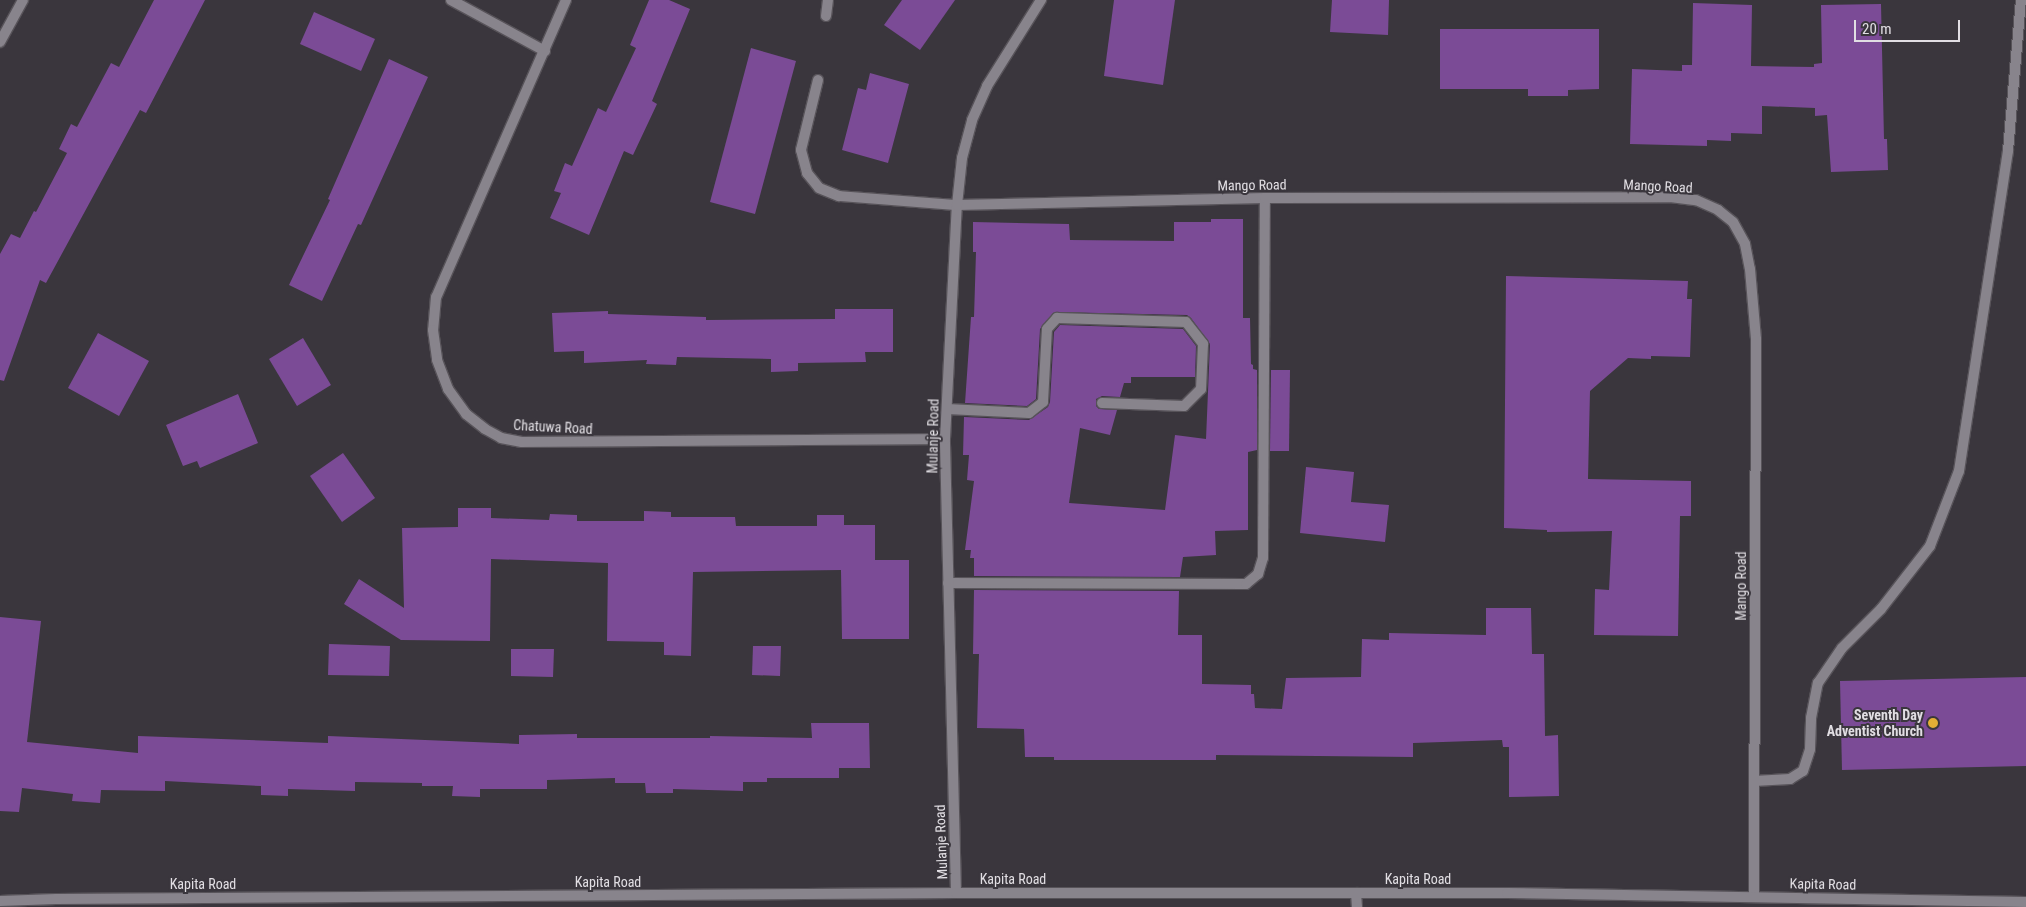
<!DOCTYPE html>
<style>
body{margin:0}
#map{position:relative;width:2026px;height:907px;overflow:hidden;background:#3a363d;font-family:"Roboto Condensed",sans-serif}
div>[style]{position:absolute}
.building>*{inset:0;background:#7b4b96}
.roads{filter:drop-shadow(1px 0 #575359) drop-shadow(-1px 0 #575359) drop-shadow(0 1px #575359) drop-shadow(0 -1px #575359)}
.lane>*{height:10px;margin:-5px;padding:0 5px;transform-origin:5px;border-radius:5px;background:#88848c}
.street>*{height:10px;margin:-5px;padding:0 5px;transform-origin:5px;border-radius:5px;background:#88848c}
.dots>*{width:14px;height:14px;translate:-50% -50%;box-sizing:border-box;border:2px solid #3a363d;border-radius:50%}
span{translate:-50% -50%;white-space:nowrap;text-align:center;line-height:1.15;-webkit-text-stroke:4px #3a363d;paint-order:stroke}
.street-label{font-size:14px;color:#e1dee3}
.poi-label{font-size:14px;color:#e1dee3;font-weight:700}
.right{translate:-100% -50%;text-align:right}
.scale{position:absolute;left:1854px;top:20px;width:106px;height:22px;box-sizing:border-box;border:2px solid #e1dee3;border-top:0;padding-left:6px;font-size:15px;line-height:18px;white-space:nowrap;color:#e1dee3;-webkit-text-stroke:4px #3a363d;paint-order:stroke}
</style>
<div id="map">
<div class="building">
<div style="clip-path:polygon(154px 0,205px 0,146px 113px,140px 110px,46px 283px,40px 280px,4px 381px,0 380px,0 254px,11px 234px,20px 238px,34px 211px,36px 212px,67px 153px,59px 149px,71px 124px,77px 127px,111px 63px,119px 67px)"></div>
<div style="clip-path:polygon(649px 0,669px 0,690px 9px,652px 101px,657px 104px,633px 155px,624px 151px,589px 235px,550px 218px,561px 193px,554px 191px,565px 163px,572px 166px,598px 108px,606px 112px,636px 48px,630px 45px)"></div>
<div style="clip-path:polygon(902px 0,955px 0,920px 50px,884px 25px)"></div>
<div style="clip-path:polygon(1114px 0,1175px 0,1163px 85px,1104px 76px)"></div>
<div style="clip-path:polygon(1332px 0,1389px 0,1388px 35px,1330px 32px)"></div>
<div style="clip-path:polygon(1693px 3px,1752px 5px,1751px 66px,1814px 67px,1814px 64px,1822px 63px,1821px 5px,1881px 4px,1884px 139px,1887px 139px,1888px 170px,1831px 172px,1827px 115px,1815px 116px,1815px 108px,1762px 106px,1762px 134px,1731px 133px,1731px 141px,1707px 140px,1707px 146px,1630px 144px,1632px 69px,1682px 71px,1682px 65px,1692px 65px)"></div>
<div style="clip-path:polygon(314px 12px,375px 39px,361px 71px,300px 44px)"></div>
<div style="clip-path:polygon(1440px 29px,1599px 29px,1599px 89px,1568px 90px,1568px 96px,1528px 96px,1528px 89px,1440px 89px)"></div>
<div style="clip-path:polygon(751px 48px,796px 61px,755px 214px,710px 202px)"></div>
<div style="clip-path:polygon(389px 59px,428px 77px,361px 225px,358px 224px,322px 301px,289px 285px,330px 200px,328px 199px)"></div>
<div style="clip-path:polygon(870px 73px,909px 84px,888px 163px,842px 150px,858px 88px,866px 90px)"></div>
<div style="clip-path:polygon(1211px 219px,1243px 219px,1243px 318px,1250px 318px,1251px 364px,1253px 365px,1253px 369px,1257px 370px,1257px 450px,1248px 452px,1248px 530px,1215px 531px,1216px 555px,1183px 557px,1180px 577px,974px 576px,974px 558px,970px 558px,971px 550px,965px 550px,974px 481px,967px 480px,969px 455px,963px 455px,964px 417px,1029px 420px,1048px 407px,1050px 402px,1054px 332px,1060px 325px,1183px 329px,1196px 346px,1195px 377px,1131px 377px,1131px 383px,1124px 383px,1120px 397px,1102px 396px,1096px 399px,1096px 406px,1099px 409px,1117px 410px,1110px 435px,1080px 428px,1069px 503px,1165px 510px,1175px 435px,1206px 439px,1210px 344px,1191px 318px,1187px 315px,1055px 312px,1040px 329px,1036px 399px,1027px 406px,965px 403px,971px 317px,974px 317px,976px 252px,973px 252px,973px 222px,1069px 224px,1070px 240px,1174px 241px,1174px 222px,1211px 222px)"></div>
<div style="clip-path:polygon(1506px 276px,1688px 281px,1687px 299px,1692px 299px,1690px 357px,1651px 356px,1651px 359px,1628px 358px,1590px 391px,1588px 479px,1691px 481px,1691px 516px,1680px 516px,1678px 636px,1594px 635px,1595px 589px,1609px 590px,1612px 531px,1547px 532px,1547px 530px,1504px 528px)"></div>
<div style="clip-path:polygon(835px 309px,893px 309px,893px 352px,865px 352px,866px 362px,798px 363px,798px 371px,771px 372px,771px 359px,677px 357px,676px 365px,646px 364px,647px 360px,584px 363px,584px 351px,554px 352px,552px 313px,608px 311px,608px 314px,706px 317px,706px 320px,835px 319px)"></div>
<div style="clip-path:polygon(98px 333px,149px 361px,119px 416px,68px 388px)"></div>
<div style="clip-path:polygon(303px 338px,331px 385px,297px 406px,269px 359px)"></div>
<div style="clip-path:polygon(1271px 370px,1290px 370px,1289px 451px,1270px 451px)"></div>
<div style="clip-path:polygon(238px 394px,258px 443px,200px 468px,197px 461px,183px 466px,166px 425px)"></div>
<div style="clip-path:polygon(343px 453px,375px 498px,342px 522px,310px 476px)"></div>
<div style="clip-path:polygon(1306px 467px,1354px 472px,1351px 502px,1389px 505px,1385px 542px,1300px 533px)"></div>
<div style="clip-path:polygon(458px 508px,491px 508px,491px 518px,549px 520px,550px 514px,577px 515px,577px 521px,644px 521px,644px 511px,671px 512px,671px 517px,735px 517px,736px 526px,817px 526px,817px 515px,844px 515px,844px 525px,875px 525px,875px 560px,909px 560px,909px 639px,842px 639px,841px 570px,693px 572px,691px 656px,664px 655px,664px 642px,607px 641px,608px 563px,491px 559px,490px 641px,401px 640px,344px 604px,359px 579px,404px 608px,402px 528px,458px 527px)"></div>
<div style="clip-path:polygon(974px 590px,1179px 591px,1178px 635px,1202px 635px,1202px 684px,1251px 685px,1251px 694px,1254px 694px,1255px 708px,1282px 709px,1286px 678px,1361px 677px,1362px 639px,1389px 640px,1389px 633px,1486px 635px,1486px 608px,1531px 608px,1532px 654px,1544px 654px,1545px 736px,1558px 735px,1559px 796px,1509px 797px,1509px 747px,1503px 747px,1502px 740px,1413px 743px,1413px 757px,1216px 755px,1216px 760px,1054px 760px,1054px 757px,1025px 757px,1024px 729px,977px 728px,979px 654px,973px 654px)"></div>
<div style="clip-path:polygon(0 617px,41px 621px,27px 742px,138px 753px,138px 736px,328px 743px,328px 736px,519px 744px,519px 735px,577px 734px,577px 738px,710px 738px,710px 736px,812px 738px,811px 723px,869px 723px,870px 768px,839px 768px,839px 778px,767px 778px,767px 782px,743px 782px,743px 791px,673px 789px,673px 793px,646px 793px,645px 783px,615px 783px,615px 778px,547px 780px,547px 789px,480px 789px,480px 797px,452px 796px,453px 786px,422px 786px,422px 783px,355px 782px,355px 791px,288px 789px,288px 796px,261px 795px,261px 786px,165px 781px,165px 791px,101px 790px,100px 803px,72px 801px,73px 794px,22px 788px,19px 812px,0 811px)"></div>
<div style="clip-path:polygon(329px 644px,390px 646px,389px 676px,328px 675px)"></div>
<div style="clip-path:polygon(753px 646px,781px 646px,780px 676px,752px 675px)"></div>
<div style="clip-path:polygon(511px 649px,554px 649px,553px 677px,511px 676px)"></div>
<div style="clip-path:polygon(2026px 677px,2026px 766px,1842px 770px,1840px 681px)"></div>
</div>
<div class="roads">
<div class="lane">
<div style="left:826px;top:16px;width:16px;rotate:-83deg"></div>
<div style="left:818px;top:80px;width:72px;rotate:103.7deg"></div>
<div style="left:801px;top:150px;width:24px;rotate:75deg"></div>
<div style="left:807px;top:173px;width:19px;rotate:51deg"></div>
<div style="left:819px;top:188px;width:22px;rotate:22deg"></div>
<div style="left:839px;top:196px;width:118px;rotate:4.4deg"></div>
<div style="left:947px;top:409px;width:82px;rotate:2.8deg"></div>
<div style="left:1029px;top:413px;width:18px;rotate:-38deg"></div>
<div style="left:1043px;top:402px;width:73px;rotate:-86.9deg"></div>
<div style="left:1047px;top:329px;width:15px;rotate:-48deg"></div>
<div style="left:1057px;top:318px;width:129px;rotate:1.8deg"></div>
<div style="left:1186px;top:322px;width:28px;rotate:52deg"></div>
<div style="left:1203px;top:344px;width:45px;rotate:92.5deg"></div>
<div style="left:1201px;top:389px;width:24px;rotate:135deg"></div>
<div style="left:1184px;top:406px;width:82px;rotate:-177.9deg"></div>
<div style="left:948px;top:583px;width:298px;rotate:0.2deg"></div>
<div style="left:1246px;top:584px;width:16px;rotate:-40deg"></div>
<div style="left:1258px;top:574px;width:17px;rotate:-73deg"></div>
<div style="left:1263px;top:558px;width:360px;rotate:-89.7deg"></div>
<div style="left:1754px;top:781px;width:36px;rotate:-3deg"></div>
<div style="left:1790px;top:779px;width:15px;rotate:-32deg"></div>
<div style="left:1803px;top:771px;width:23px;rotate:-72deg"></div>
<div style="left:1810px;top:749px;width:31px;rotate:-88deg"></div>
<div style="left:1811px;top:718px;width:36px;rotate:-79deg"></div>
<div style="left:1818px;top:683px;width:42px;rotate:-55.6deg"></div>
<div style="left:1842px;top:648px;width:55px;rotate:-45deg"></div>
<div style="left:1881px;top:609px;width:80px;rotate:-52.1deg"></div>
<div style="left:1930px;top:546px;width:80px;rotate:-68.9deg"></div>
<div style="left:1959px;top:471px;width:324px;rotate:-81.3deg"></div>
<div style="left:2008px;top:151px;width:152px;rotate:-85.1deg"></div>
</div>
<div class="street">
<div style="left:451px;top:0;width:107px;rotate:28.5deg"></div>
<div style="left:566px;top:0;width:324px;rotate:113.6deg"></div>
<div style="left:436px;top:297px;width:33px;rotate:95deg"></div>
<div style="left:433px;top:330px;width:30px;rotate:82deg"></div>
<div style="left:437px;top:360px;width:31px;rotate:69deg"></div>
<div style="left:448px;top:389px;width:31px;rotate:54deg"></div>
<div style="left:466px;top:414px;width:24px;rotate:38deg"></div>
<div style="left:485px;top:429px;width:18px;rotate:29deg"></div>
<div style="left:501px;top:438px;width:21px;rotate:11deg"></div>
<div style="left:522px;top:442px;width:423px;rotate:-0.4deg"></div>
<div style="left:0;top:42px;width:48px;rotate:-61.3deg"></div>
<div style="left:957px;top:205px;width:308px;rotate:-1.3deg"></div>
<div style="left:1265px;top:198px;width:405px;rotate:-0.1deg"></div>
<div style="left:1670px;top:197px;width:26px;rotate:7deg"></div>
<div style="left:1696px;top:200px;width:24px;rotate:24deg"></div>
<div style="left:1718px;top:210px;width:19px;rotate:39deg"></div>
<div style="left:1733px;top:222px;width:25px;rotate:61deg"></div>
<div style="left:1745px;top:244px;width:25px;rotate:79deg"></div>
<div style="left:1750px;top:269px;width:70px;rotate:85.1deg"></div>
<div style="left:1756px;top:339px;width:557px;rotate:90.21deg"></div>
<div style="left:956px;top:893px;width:454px;rotate:-91.4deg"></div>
<div style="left:945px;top:439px;width:234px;rotate:-87.1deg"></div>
<div style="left:957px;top:205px;width:47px;rotate:-83.9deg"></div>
<div style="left:962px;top:158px;width:39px;rotate:-75deg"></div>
<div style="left:972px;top:120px;width:37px;rotate:-66deg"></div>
<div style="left:987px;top:86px;width:102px;rotate:-57.9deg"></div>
<div style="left:1356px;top:893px;width:14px;rotate:86deg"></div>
<div style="left:0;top:901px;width:56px;rotate:-2deg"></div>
<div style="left:56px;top:899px;width:900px;rotate:-0.38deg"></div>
<div style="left:956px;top:893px;width:551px"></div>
<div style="left:1507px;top:893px;width:519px;rotate:0.99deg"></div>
</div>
</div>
<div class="dots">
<div style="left:1933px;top:723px;background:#e3ae35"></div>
</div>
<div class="street-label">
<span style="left:1252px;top:185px;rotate:-1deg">Mango Road</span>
<span style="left:1658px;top:186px;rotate:3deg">Mango Road</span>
<span style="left:553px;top:427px;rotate:3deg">Chatuwa Road</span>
<span style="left:933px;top:436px;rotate:-89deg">Mulanje Road</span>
<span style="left:1741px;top:586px;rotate:-90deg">Mango Road</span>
<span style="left:941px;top:842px;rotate:-92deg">Mulanje Road</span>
<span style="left:1013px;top:879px">Kapita Road</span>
<span style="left:1418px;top:879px">Kapita Road</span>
<span style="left:608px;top:882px">Kapita Road</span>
<span style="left:203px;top:884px">Kapita Road</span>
<span style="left:1823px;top:884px;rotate:1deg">Kapita Road</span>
</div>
<div class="poi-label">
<span class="right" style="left:1923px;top:723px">Seventh Day<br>Adventist Church</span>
</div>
<div class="scale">20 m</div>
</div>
